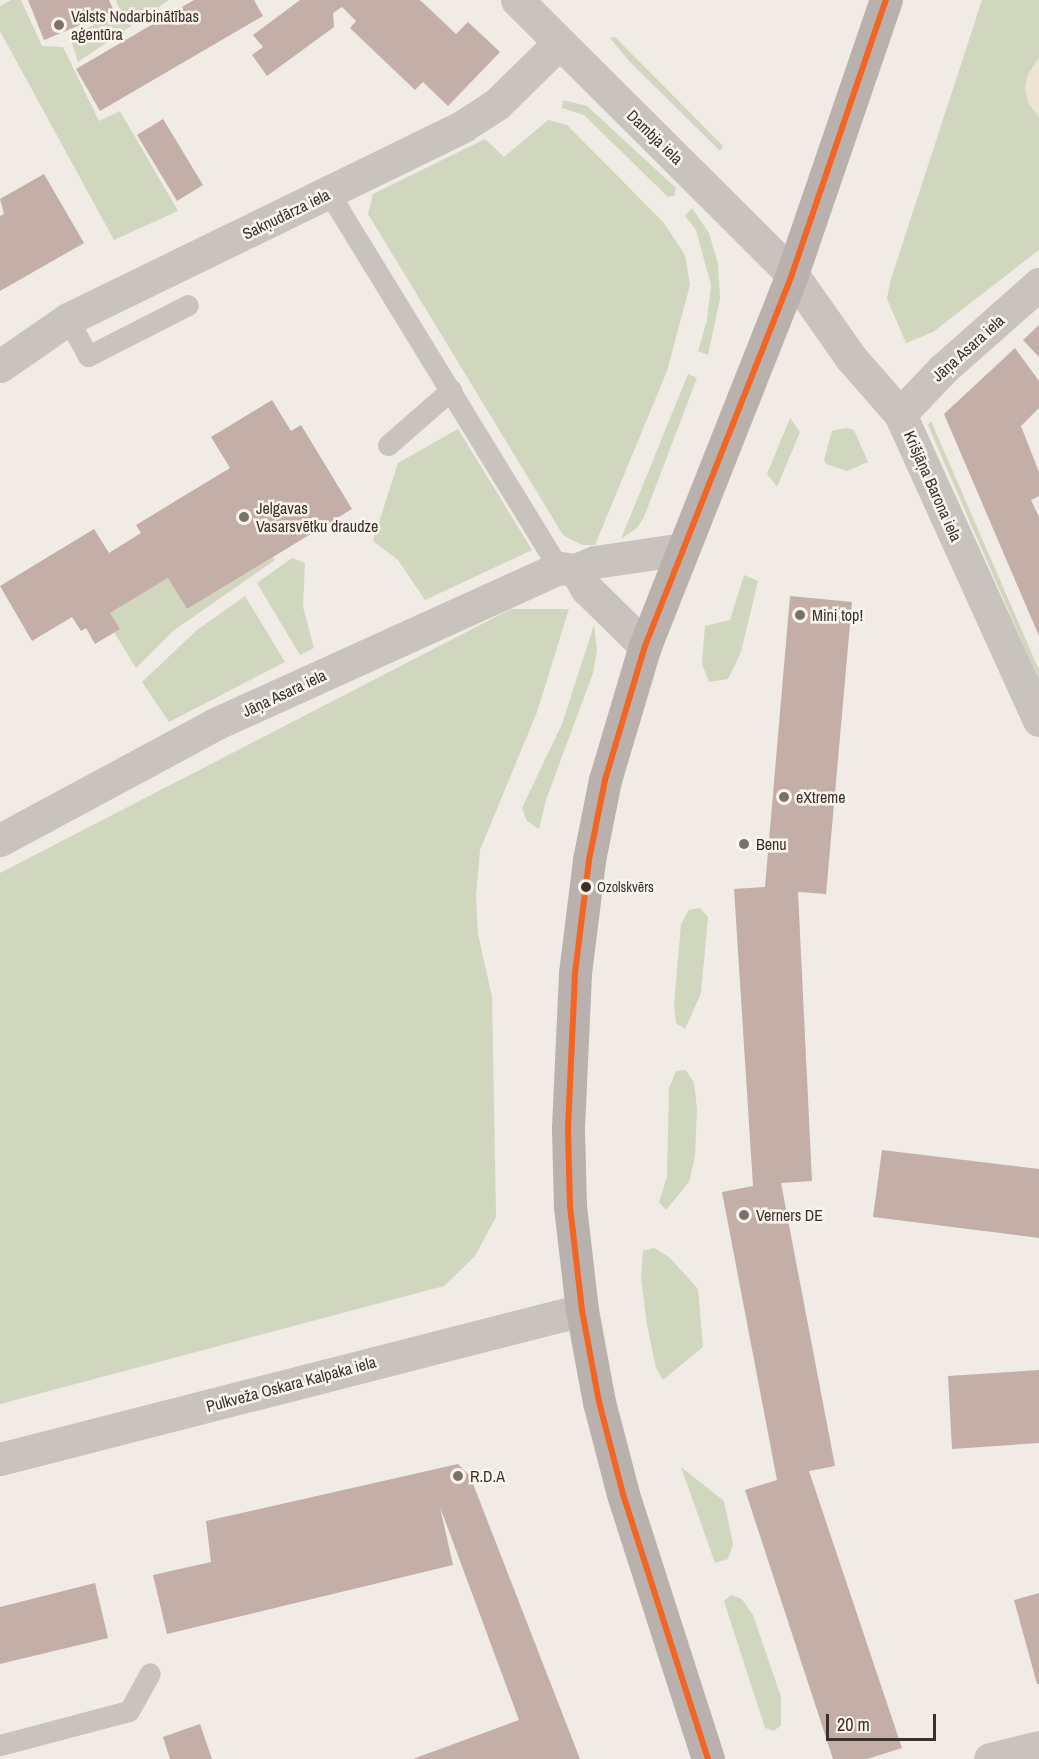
<!DOCTYPE html>
<meta charset="utf-8">
<style>
body{margin:0}
#map{position:relative;width:1039px;height:1759px;overflow:hidden;background:#f0ebe5;font-family:"Archivo Narrow",sans-serif}
div>[style]{position:absolute}
.green>*{inset:0;background:#d1d6bf}
.plaza>*{inset:0;background:#eee3d5}
.building>*{inset:0;background:#c3afa7}
.service>*{height:21px;margin:-10.5px;padding:0 10.5px;transform-origin:10.5px;border-radius:10.5px;background:#c9c3be}
.minor>*{height:33px;margin:-16.5px;padding:0 16.5px;transform-origin:16.5px;border-radius:16.5px;background:#c9c3be}
.tertiary>*{height:33px;margin:-16.5px;padding:0 16.5px;transform-origin:16.5px;border-radius:16.5px;background:#c9c3be}
.primary>*{height:33px;margin:-16.5px;padding:0 16.5px;transform-origin:16.5px;border-radius:16.5px;background:#b8b1ad}
.bus-1>*{height:6px;margin:-3px;padding:0 3px;transform-origin:3px;border-radius:3px;background:#f26522}
.dots>*{width:16px;height:16px;translate:-50% -50%;box-sizing:border-box;border:3px solid #fbf5ee;border-radius:50%}
span{translate:-50% -50%;white-space:nowrap;text-align:center;line-height:1.15;-webkit-text-stroke:5px #fbf5ee;paint-order:stroke}
.bus-label{font-size:14px;color:#3b302b}
.left{translate:0 -50%;text-align:left}
.poi-label{font-size:16px;color:#3b302b}
.street-label{font-size:16px;color:#3b302b}
.scale{position:absolute;left:826px;top:1714px;width:110px;height:27px;box-sizing:border-box;border:3px solid #3b302b;border-top:0;padding-left:8px;font-size:18px;line-height:21px;white-space:nowrap;color:#3b302b;-webkit-text-stroke:4px #fbf5ee;paint-order:stroke}
</style>
<div id="map">
<div class="green">
<div style="clip-path:polygon(11px 0,21px 0,42px 46px,63px 47px,99px 121px,120px 111px,178px 211px,114px 240px,0 31px,0 6px)"></div>
<div style="clip-path:polygon(116px 0,169px 0,78px 62px,70px 37px,120px 11px)"></div>
<div style="clip-path:polygon(982px 0,1039px 0,1039px 250px,933px 332px,906px 343px,887px 299px,890px 282px)"></div>
<div style="clip-path:polygon(615px 37px,723px 146px,720px 151px,630px 62px,610px 38px)"></div>
<div style="clip-path:polygon(563px 100px,587px 106px,676px 188px,674px 196px,668px 197px,584px 115px,562px 108px)"></div>
<div style="clip-path:polygon(548px 120px,567px 125px,664px 223px,685px 255px,690px 285px,667px 371px,595px 545px,582px 545px,563px 535px,368px 214px,373px 194px,485px 139px,504px 157px)"></div>
<div style="clip-path:polygon(692px 208px,709px 233px,718px 264px,720px 299px,708px 355px,698px 351px,707px 320px,711px 285px,696px 230px,685px 216px)"></div>
<div style="clip-path:polygon(688px 374px,697px 378px,644px 517px,637px 528px,621px 539px)"></div>
<div style="clip-path:polygon(790px 418px,800px 432px,777px 487px,767px 474px)"></div>
<div style="clip-path:polygon(931px 421px,1039px 670px,1039px 681px,928px 425px)"></div>
<div style="clip-path:polygon(846px 428px,854px 430px,868px 462px,847px 471px,826px 464px,824px 460px,832px 431px)"></div>
<div style="clip-path:polygon(458px 429px,532px 550px,425px 600px,398px 560px,373px 541px,398px 463px)"></div>
<div style="clip-path:polygon(273px 557px,275px 560px,173px 631px,136px 668px,114px 632px,110px 613px,168px 578px,187px 609px)"></div>
<div style="clip-path:polygon(292px 558px,305px 563px,303px 607px,314px 648px,300px 655px,257px 583px)"></div>
<div style="clip-path:polygon(744px 575px,758px 581px,741px 652px,728px 679px,709px 682px,702px 664px,705px 626px,730px 620px)"></div>
<div style="clip-path:polygon(245px 596px,285px 662px,169px 722px,142px 682px,197px 630px)"></div>
<div style="clip-path:polygon(511px 609px,569px 609px,537px 712px,480px 850px,476px 896px,478px 934px,492px 997px,496px 1217px,475px 1256px,444px 1286px,0 1404px,0 873px)"></div>
<div style="clip-path:polygon(594px 625px,597px 651px,593px 673px,546px 800px,539px 829px,527px 821px,522px 808px,562px 724px)"></div>
<div style="clip-path:polygon(700px 908px,708px 917px,701px 993px,685px 1029px,676px 1023px,674px 1005px,681px 924px,689px 910px)"></div>
<div style="clip-path:polygon(686px 1070px,694px 1083px,697px 1109px,695px 1157px,689px 1182px,666px 1210px,659px 1202px,667px 1177px,669px 1088px,676px 1071px)"></div>
<div style="clip-path:polygon(654px 1248px,669px 1257px,698px 1289px,703px 1347px,663px 1380px,656px 1368px,647px 1325px,641px 1277px,643px 1251px)"></div>
<div style="clip-path:polygon(681px 1467px,724px 1501px,733px 1544px,728px 1559px,715px 1563px)"></div>
<div style="clip-path:polygon(731px 1595px,742px 1599px,753px 1615px,781px 1697px,781px 1725px,774px 1731px,765px 1728px,724px 1601px)"></div>
</div>
<div class="plaza">
<div style="clip-path:polygon(1039px 57px,1039px 118px,1028px 102px,1025px 89px,1027px 76px)"></div>
</div>
<div class="building">
<div style="clip-path:polygon(28px 0,109px 0,114px 11px,44px 40px)"></div>
<div style="clip-path:polygon(194px 0,254px 0,263px 16px,100px 111px,76px 69px)"></div>
<div style="clip-path:polygon(300px 0,420px 0,456px 34px,468px 22px,500px 52px,448px 106px,423px 82px,415px 90px,350px 28px,356px 21px,342px 7px,333px 13px,334px 27px,267px 76px,252px 55px,263px 47px,253px 35px)"></div>
<div style="clip-path:polygon(163px 119px,203px 185px,177px 201px,137px 135px)"></div>
<div style="clip-path:polygon(44px 174px,84px 243px,0 291px,0 216px,4px 214px,0 199px)"></div>
<div style="clip-path:polygon(1039px 325px,1039px 357px,1023px 340px)"></div>
<div style="clip-path:polygon(1015px 348px,1039px 381px,1039px 408px,1021px 426px,1039px 472px,1039px 496px,1031px 500px,1039px 517px,1039px 636px,944px 414px)"></div>
<div style="clip-path:polygon(272px 400px,291px 431px,301px 425px,352px 509px,187px 609px,168px 578px,110px 613px,120px 629px,95px 644px,86px 628px,81px 631px,72px 617px,32px 641px,0 586px,94px 529px,109px 553px,141px 533px,136px 525px,230px 468px,211px 437px)"></div>
<div style="clip-path:polygon(790px 596px,852px 602px,826px 894px,798px 892px,812px 1181px,781px 1183px,835px 1466px,809px 1471px,902px 1748px,867px 1759px,833px 1759px,745px 1490px,777px 1480px,722px 1192px,753px 1186px,734px 889px,765px 887px)"></div>
<div style="clip-path:polygon(882px 1150px,1039px 1169px,1039px 1238px,873px 1217px)"></div>
<div style="clip-path:polygon(1039px 1370px,1039px 1443px,952px 1449px,948px 1376px)"></div>
<div style="clip-path:polygon(458px 1464px,470px 1476px,580px 1759px,413px 1759px,519px 1720px,440px 1507px,453px 1565px,167px 1634px,153px 1575px,211px 1562px,206px 1521px)"></div>
<div style="clip-path:polygon(95px 1583px,108px 1638px,0 1664px,0 1607px)"></div>
<div style="clip-path:polygon(1039px 1593px,1039px 1684px,1037px 1684px,1014px 1600px)"></div>
<div style="clip-path:polygon(200px 1724px,212px 1759px,170px 1759px,163px 1737px)"></div>
</div>
<div class="service">
<div style="left:329px;top:193px;width:440px;rotate:58.5deg"></div>
<div style="left:68px;top:319px;width:42px;rotate:61.6deg"></div>
<div style="left:88px;top:356px;width:112px;rotate:-27deg"></div>
<div style="left:388px;top:445px;width:84px;rotate:-41.1deg"></div>
<div style="left:0;top:1745px;width:133px;rotate:-14.8deg"></div>
<div style="left:129px;top:1711px;width:43px;rotate:-61.1deg"></div>
</div>
<div class="minor">
<div style="left:792px;top:274px;width:103px;rotate:54.9deg"></div>
<div style="left:851px;top:358px;width:74px;rotate:48.8deg"></div>
<div style="left:900px;top:414px;width:336px;rotate:65.6deg"></div>
<div style="left:0;top:366px;width:83px;rotate:-34.7deg"></div>
<div style="left:68px;top:319px;width:440px;rotate:-26deg"></div>
<div style="left:463px;top:126px;width:40px;rotate:-32.9deg"></div>
<div style="left:497px;top:104px;width:86px;rotate:-44.5deg"></div>
<div style="left:900px;top:414px;width:64px;rotate:-46.3deg"></div>
<div style="left:944px;top:368px;width:127px;rotate:-41.5deg"></div>
<div style="left:576px;top:570px;width:21px;rotate:61deg"></div>
<div style="left:586px;top:588px;width:83px;rotate:44.5deg"></div>
<div style="left:0;top:840px;width:244px;rotate:-28.3deg"></div>
<div style="left:215px;top:724px;width:378px;rotate:-24.4deg"></div>
<div style="left:559px;top:568px;width:17px;rotate:7deg"></div>
<div style="left:576px;top:570px;width:21px;rotate:-23deg"></div>
<div style="left:595px;top:562px;width:89px;rotate:-8.4deg"></div>
<div style="left:990px;top:1759px;width:50px;rotate:-13.8deg"></div>
</div>
<div class="tertiary">
<div style="left:517px;top:0;width:388px;rotate:44.9deg"></div>
<div style="left:0;top:1459px;width:601px;rotate:-14.36deg"></div>
</div>
<div class="primary">
<div style="left:708px;top:1759px;width:278px;rotate:-107.8deg"></div>
<div style="left:623px;top:1494px;width:95px;rotate:-104.6deg"></div>
<div style="left:599px;top:1402px;width:94px;rotate:-100.5deg"></div>
<div style="left:582px;top:1310px;width:105px;rotate:-96.6deg"></div>
<div style="left:570px;top:1206px;width:78px;rotate:-91.5deg"></div>
<div style="left:568px;top:1128px;width:155px;rotate:-87.4deg"></div>
<div style="left:575px;top:973px;width:114px;rotate:-82.9deg"></div>
<div style="left:589px;top:860px;width:82px;rotate:-78.7deg"></div>
<div style="left:605px;top:780px;width:140px;rotate:-73.4deg"></div>
<div style="left:645px;top:646px;width:400px;rotate:-68.4deg"></div>
<div style="left:792px;top:274px;width:290px;rotate:-71.1deg"></div>
</div>
<div class="bus-1">
<div style="left:708px;top:1759px;width:278px;rotate:-107.8deg"></div>
<div style="left:623px;top:1494px;width:95px;rotate:-104.6deg"></div>
<div style="left:599px;top:1402px;width:94px;rotate:-100.5deg"></div>
<div style="left:582px;top:1310px;width:105px;rotate:-96.6deg"></div>
<div style="left:570px;top:1206px;width:78px;rotate:-91.5deg"></div>
<div style="left:568px;top:1128px;width:155px;rotate:-87.4deg"></div>
<div style="left:575px;top:973px;width:114px;rotate:-82.9deg"></div>
<div style="left:589px;top:860px;width:82px;rotate:-78.7deg"></div>
<div style="left:605px;top:780px;width:140px;rotate:-73.4deg"></div>
<div style="left:645px;top:646px;width:400px;rotate:-68.4deg"></div>
<div style="left:792px;top:274px;width:290px;rotate:-71.1deg"></div>
</div>
<div class="dots">
<div style="left:59px;top:25px;background:#7a716c"></div>
<div style="left:244px;top:517px;background:#7a716c"></div>
<div style="left:800px;top:615px;background:#7a716c"></div>
<div style="left:784px;top:797px;background:#7a716c"></div>
<div style="left:744px;top:844px;background:#7a716c"></div>
<div style="left:586px;top:887px;background:#3b302b"></div>
<div style="left:744px;top:1215px;background:#7a716c"></div>
<div style="left:458px;top:1476px;background:#7a716c"></div>
</div>
<div class="bus-label">
<span class="left" style="left:597px;top:887px">Ozolskvērs</span>
</div>
<div class="poi-label">
<span class="left" style="left:71px;top:25px">Valsts Nodarbinātības<br>aģentūra</span>
<span class="left" style="left:256px;top:517px">Jelgavas<br>Vasarsvētku draudze</span>
<span class="left" style="left:812px;top:615px">Mini top!</span>
<span class="left" style="left:796px;top:797px">eXtreme</span>
<span class="left" style="left:756px;top:844px">Benu</span>
<span class="left" style="left:756px;top:1215px">Verners DE</span>
<span class="left" style="left:470px;top:1476px">R.D.A</span>
</div>
<div class="street-label">
<span style="left:655px;top:137px;rotate:44deg">Dambja iela</span>
<span style="left:286px;top:214px;rotate:-26deg">Sakņudārza iela</span>
<span style="left:968px;top:348px;rotate:-42deg">Jāņa Asara iela</span>
<span style="left:933px;top:486px;rotate:66deg">Krišjāņa Barona iela</span>
<span style="left:284px;top:693px;rotate:-25deg">Jāņa Asara iela</span>
<span style="left:291px;top:1384px;rotate:-15deg">Pulkveža Oskara Kalpaka iela</span>
</div>
<div class="scale">20 m</div>
</div>
